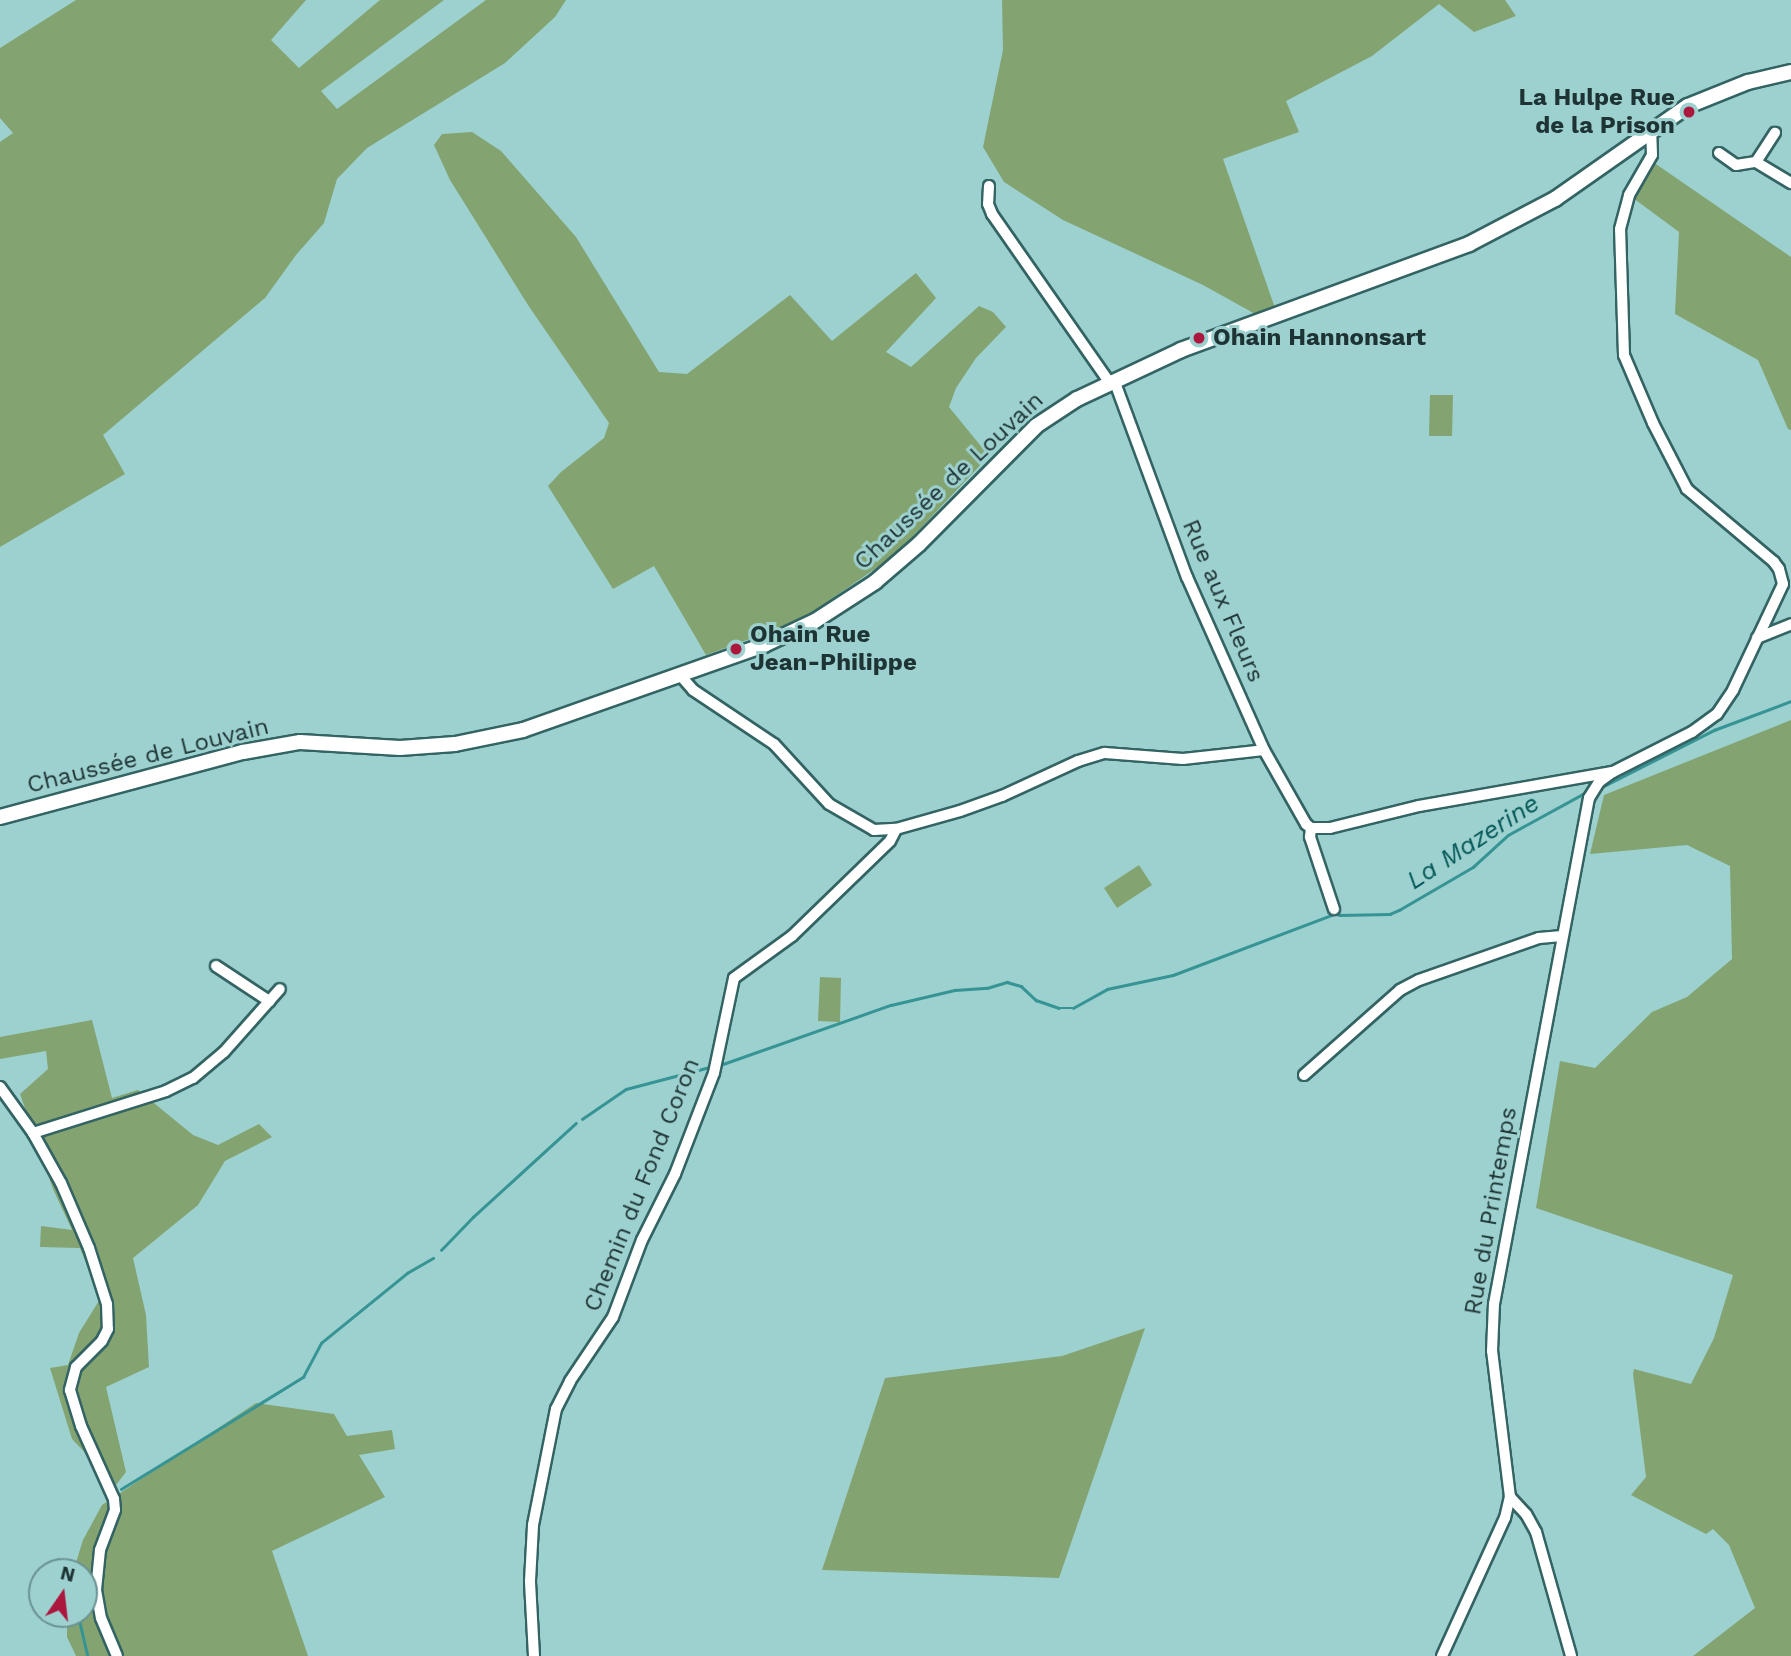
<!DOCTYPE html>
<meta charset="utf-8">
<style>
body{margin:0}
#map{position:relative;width:1791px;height:1656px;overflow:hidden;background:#9dd1d0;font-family:"Work Sans",sans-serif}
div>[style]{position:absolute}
.green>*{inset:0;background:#83a370}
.stream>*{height:2.5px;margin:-1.25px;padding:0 1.25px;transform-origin:1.25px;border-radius:1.25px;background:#369494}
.roads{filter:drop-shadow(2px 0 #336463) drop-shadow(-2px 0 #336463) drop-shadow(0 2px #336463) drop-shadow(0 -2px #336463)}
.street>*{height:10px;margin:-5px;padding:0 5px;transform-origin:5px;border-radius:5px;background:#fff}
.secondary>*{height:14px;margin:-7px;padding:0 7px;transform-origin:7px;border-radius:7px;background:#fff}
.dots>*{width:19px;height:19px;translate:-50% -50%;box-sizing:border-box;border:4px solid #9dd1d0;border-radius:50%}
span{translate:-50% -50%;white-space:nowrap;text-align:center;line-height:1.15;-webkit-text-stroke:6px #9dd1d0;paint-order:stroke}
.poi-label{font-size:24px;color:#1e3333;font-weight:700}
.right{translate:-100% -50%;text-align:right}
.left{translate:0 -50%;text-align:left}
.street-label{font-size:24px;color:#1e3333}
.water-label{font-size:26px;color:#035857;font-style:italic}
.north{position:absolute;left:28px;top:1558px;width:70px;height:70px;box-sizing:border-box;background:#9dd1d0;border:2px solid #6a9291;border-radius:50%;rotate:14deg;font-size:19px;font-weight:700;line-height:28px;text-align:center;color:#1e3333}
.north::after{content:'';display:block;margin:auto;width:24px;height:32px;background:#ac173d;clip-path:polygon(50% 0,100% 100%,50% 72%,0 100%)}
</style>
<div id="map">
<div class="green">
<div style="clip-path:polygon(76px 0,306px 0,271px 40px,299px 68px,380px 0,444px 0,321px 91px,337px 109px,486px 0,566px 0,555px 17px,505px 63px,367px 148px,337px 179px,324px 223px,296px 255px,265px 298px,103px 435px,125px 474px,0 547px,0 142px,13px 133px,0 118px,0 48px)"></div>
<div style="clip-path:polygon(1002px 0,1505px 0,1516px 16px,1474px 32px,1439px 4px,1372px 56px,1286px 101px,1299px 132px,1223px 159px,1275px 308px,1257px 315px,1203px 285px,1063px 220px,1004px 182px,983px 147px,1003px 50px)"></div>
<div style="clip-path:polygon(472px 132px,501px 151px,576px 237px,659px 372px,687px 374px,790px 295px,832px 341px,916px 273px,936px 298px,886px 352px,911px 367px,979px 306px,993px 312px,1006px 327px,976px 358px,956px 388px,949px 407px,989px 456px,895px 555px,801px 620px,706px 655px,654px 566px,613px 589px,548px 486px,561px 472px,604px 438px,609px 423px,528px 305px,450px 180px,434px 145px,442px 134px)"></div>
<div style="clip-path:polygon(1650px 160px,1791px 257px,1791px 430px,1788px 429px,1758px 360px,1675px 314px,1679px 232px,1629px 195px)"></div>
<div style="clip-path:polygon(1430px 395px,1453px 395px,1452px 436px,1429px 436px)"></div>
<div style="clip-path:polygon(1791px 720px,1791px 1656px,1693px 1656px,1755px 1608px,1729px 1545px,1713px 1529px,1706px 1534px,1631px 1495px,1646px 1477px,1633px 1374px,1634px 1369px,1691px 1384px,1714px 1338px,1733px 1275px,1536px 1208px,1560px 1061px,1595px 1068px,1652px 1012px,1687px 997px,1732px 959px,1730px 866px,1687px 845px,1590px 854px,1604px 795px)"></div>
<div style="clip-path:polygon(1139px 865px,1152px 885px,1117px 908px,1104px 888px)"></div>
<div style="clip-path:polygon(820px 977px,841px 978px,840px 1022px,818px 1021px)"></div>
<div style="clip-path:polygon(92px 1020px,112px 1098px,138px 1090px,193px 1135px,218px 1145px,259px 1124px,272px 1137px,225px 1161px,198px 1205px,133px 1258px,146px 1315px,149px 1367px,106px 1387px,126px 1472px,116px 1485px,72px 1439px,50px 1368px,68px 1365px,79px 1333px,100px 1299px,80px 1248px,40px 1247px,41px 1226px,72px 1230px,53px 1189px,20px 1094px,48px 1069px,46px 1051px,0 1059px,0 1037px)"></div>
<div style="clip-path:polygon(1145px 1328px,1059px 1578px,822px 1570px,885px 1378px,1062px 1356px)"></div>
<div style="clip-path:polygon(256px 1403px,334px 1414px,347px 1436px,392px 1430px,395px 1449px,359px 1455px,385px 1497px,272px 1551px,308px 1656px,76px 1656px,67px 1637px,67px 1614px,84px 1614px,84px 1572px,73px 1572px,83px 1540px,102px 1505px)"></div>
</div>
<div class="stream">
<div style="left:1602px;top:787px;width:126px;rotate:-27deg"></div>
<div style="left:1714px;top:730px;width:82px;rotate:-20.6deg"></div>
<div style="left:1339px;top:915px;width:51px;rotate:-1.1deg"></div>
<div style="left:1390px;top:914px;width:10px;rotate:-24deg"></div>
<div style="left:1399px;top:910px;width:86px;rotate:-30.2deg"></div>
<div style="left:1473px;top:867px;width:47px;rotate:-42.4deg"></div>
<div style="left:1508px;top:835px;width:85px;rotate:-28.7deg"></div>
<div style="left:723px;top:1064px;width:178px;rotate:-19.4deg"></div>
<div style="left:891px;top:1005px;width:66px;rotate:-13.2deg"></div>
<div style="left:955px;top:990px;width:32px;rotate:-4deg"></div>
<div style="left:987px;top:988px;width:21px;rotate:-17deg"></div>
<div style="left:1007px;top:982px;width:15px;rotate:16deg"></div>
<div style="left:1021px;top:986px;width:21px;rotate:43deg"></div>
<div style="left:1036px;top:1000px;width:24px;rotate:19deg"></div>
<div style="left:1059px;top:1008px;width:14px"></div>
<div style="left:1073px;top:1008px;width:39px;rotate:-29deg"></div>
<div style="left:1107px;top:989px;width:67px;rotate:-12deg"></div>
<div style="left:1173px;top:975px;width:170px;rotate:-20.7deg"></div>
<div style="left:582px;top:1119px;width:53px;rotate:-34.3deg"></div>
<div style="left:626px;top:1089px;width:87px;rotate:-14.7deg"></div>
<div style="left:441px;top:1250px;width:46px;rotate:-45.9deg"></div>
<div style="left:473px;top:1217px;width:139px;rotate:-42.4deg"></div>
<div style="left:121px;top:1489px;width:214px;rotate:-31.6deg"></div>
<div style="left:303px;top:1377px;width:38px;rotate:-62deg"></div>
<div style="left:321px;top:1343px;width:111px;rotate:-39.1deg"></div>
<div style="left:407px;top:1273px;width:30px;rotate:-30deg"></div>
<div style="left:98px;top:1542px;width:29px;rotate:-72deg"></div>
<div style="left:84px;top:1602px;width:18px;rotate:-63deg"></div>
<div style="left:79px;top:1614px;width:1px;rotate:90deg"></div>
<div style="left:79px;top:1618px;width:39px;rotate:77deg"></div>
</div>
<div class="roads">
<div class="street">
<div style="left:1719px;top:153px;width:21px;rotate:35deg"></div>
<div style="left:1736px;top:165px;width:20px;rotate:-9deg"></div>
<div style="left:1756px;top:162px;width:41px;rotate:31deg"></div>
<div style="left:1756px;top:162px;width:35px;rotate:-57deg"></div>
<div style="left:989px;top:186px;width:18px;rotate:93deg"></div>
<div style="left:988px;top:204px;width:11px;rotate:68deg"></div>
<div style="left:992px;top:214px;width:205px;rotate:55.1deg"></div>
<div style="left:1114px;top:380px;width:210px;rotate:69.7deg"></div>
<div style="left:1187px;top:577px;width:189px;rotate:66deg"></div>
<div style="left:1264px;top:750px;width:85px;rotate:60.4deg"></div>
<div style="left:1306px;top:824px;width:6px;rotate:39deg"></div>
<div style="left:1311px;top:828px;width:19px"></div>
<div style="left:1330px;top:828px;width:92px;rotate:-13.9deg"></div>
<div style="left:1419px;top:806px;width:196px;rotate:-10deg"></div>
<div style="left:1757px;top:638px;width:37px;rotate:-22deg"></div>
<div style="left:680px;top:675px;width:20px;rotate:49deg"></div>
<div style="left:693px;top:690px;width:97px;rotate:33.7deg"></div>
<div style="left:774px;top:744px;width:81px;rotate:47.5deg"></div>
<div style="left:829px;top:804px;width:52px;rotate:30deg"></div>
<div style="left:874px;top:830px;width:22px;rotate:-3deg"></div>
<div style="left:896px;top:829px;width:66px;rotate:-15.7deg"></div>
<div style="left:960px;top:811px;width:45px;rotate:-19.7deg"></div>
<div style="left:1002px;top:796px;width:84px;rotate:-24.7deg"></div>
<div style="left:1078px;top:761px;width:28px;rotate:-17deg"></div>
<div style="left:1105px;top:753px;width:78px;rotate:4.4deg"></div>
<div style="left:1183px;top:759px;width:81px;rotate:-6.3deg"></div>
<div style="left:1311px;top:828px;width:9px;rotate:96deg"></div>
<div style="left:1310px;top:837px;width:76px;rotate:71.6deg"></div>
<div style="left:216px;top:966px;width:64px;rotate:33.4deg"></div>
<div style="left:1304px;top:1075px;width:128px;rotate:-41.5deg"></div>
<div style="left:1400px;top:990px;width:21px;rotate:-28deg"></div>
<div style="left:1419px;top:980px;width:127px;rotate:-19.3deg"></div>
<div style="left:1539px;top:938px;width:23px;rotate:-5deg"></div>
<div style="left:0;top:1087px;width:57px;rotate:54.3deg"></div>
<div style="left:33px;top:1133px;width:57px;rotate:60.8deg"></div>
<div style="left:61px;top:1183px;width:71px;rotate:66.7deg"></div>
<div style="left:89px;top:1248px;width:59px;rotate:72.2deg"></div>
<div style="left:107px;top:1304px;width:25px;rotate:88deg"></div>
<div style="left:108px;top:1329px;width:13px;rotate:117deg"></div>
<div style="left:102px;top:1341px;width:37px;rotate:135deg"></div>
<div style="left:76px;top:1367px;width:24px;rotate:105deg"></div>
<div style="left:70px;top:1390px;width:38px;rotate:73deg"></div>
<div style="left:81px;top:1426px;width:80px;rotate:65.7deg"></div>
<div style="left:114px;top:1499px;width:11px;rotate:85deg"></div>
<div style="left:115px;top:1510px;width:43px;rotate:110.6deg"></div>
<div style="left:100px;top:1550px;width:40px;rotate:95.7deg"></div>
<div style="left:96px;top:1590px;width:28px;rotate:80deg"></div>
<div style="left:101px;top:1618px;width:41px;rotate:67.2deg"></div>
<div style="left:33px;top:1133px;width:139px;rotate:-17.5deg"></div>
<div style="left:166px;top:1091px;width:30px;rotate:-26deg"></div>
<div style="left:193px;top:1078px;width:40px;rotate:-40deg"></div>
<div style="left:224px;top:1052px;width:84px;rotate:-48.4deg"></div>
<div style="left:1510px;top:1497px;width:23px;rotate:47deg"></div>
<div style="left:1526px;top:1514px;width:21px;rotate:61deg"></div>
<div style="left:1536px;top:1532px;width:129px;rotate:74.2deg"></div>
<div style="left:534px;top:1656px;width:75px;rotate:-93.1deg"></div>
<div style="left:530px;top:1581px;width:56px;rotate:-86.9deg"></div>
<div style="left:533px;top:1525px;width:118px;rotate:-78.8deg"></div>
<div style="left:556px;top:1409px;width:31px;rotate:-63deg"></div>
<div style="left:570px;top:1381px;width:77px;rotate:-56.1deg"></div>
<div style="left:613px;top:1317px;width:82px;rotate:-69.4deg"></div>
<div style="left:642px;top:1240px;width:74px;rotate:-63.4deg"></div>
<div style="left:675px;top:1174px;width:108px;rotate:-68.9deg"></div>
<div style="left:714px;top:1073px;width:97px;rotate:-78.1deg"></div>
<div style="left:734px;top:978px;width:72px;rotate:-35.9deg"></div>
<div style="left:792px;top:936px;width:136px;rotate:-44.1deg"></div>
<div style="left:890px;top:841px;width:13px;rotate:-63deg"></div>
<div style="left:1442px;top:1656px;width:152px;rotate:-65.5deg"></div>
<div style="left:1505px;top:1518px;width:22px;rotate:-77deg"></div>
<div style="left:1510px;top:1497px;width:147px;rotate:-97deg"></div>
<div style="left:1492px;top:1351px;width:47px;rotate:-87.6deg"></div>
<div style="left:1494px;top:1304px;width:515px;rotate:-79.37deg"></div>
<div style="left:1589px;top:798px;width:19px;rotate:-58deg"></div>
<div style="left:1599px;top:782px;width:17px;rotate:-36deg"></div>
<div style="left:1613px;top:772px;width:89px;rotate:-26.9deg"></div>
<div style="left:1692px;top:732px;width:31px;rotate:-36deg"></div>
<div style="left:1717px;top:714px;width:29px;rotate:-56deg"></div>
<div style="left:1733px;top:690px;width:117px;rotate:-64.7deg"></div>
<div style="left:1783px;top:584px;width:16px;rotate:-105deg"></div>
<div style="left:1779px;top:569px;width:9px;rotate:-126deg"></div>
<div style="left:1774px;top:562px;width:114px;rotate:-140deg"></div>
<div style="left:1687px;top:489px;width:74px;rotate:-117.3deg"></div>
<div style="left:1653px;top:423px;width:74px;rotate:-113.1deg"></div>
<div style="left:1624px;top:355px;width:126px;rotate:-91.8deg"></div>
<div style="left:1620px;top:229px;width:35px;rotate:-75deg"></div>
<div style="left:1629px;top:195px;width:46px;rotate:-60.1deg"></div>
<div style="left:1652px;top:155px;width:26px;rotate:-92deg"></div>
</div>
<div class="secondary">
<div style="left:0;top:817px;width:252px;rotate:-15deg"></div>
<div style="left:243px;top:752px;width:58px;rotate:-10deg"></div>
<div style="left:300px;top:742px;width:100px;rotate:3.4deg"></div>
<div style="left:400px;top:748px;width:55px;rotate:-4.2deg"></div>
<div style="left:455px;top:744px;width:69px;rotate:-11.6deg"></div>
<div style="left:523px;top:730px;width:256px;rotate:-19.4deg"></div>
<div style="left:764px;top:645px;width:56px;rotate:-25.2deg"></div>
<div style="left:815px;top:621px;width:72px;rotate:-33deg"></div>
<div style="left:875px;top:582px;width:58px;rotate:-40.8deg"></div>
<div style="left:919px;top:544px;width:166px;rotate:-45.2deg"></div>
<div style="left:1036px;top:426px;width:49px;rotate:-33.4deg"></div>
<div style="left:1077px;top:399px;width:115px;rotate:-25.2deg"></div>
<div style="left:1181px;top:350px;width:307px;rotate:-20.2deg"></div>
<div style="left:1469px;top:244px;width:97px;rotate:-27.6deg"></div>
<div style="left:1555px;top:199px;width:162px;rotate:-35deg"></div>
<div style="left:1688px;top:106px;width:65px;rotate:-21.8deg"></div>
<div style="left:1748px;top:82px;width:44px;rotate:-13.1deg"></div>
</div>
</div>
<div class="dots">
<div style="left:1689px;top:112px;background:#ac173d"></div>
<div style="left:1199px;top:338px;background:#ac173d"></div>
<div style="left:736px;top:649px;background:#ac173d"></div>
</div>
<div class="poi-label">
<span class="right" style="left:1675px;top:112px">La Hulpe Rue<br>de la Prison</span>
<span class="left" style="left:1213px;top:338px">Ohain Hannonsart</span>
<span class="left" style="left:750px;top:649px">Ohain Rue<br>Jean-Philippe</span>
</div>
<div class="street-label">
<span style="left:949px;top:481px;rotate:-43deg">Chaussée de Louvain</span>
<span style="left:1223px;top:601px;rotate:67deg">Rue aux Fleurs</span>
<span style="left:148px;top:756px;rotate:-14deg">Chaussée de Louvain</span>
<span style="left:642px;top:1185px;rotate:-68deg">Chemin du Fond Coron</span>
<span style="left:1491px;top:1211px;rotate:-80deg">Rue du Printemps</span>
</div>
<div class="water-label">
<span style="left:1473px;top:842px;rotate:-33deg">La Mazerine</span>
</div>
<div class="north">N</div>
</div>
